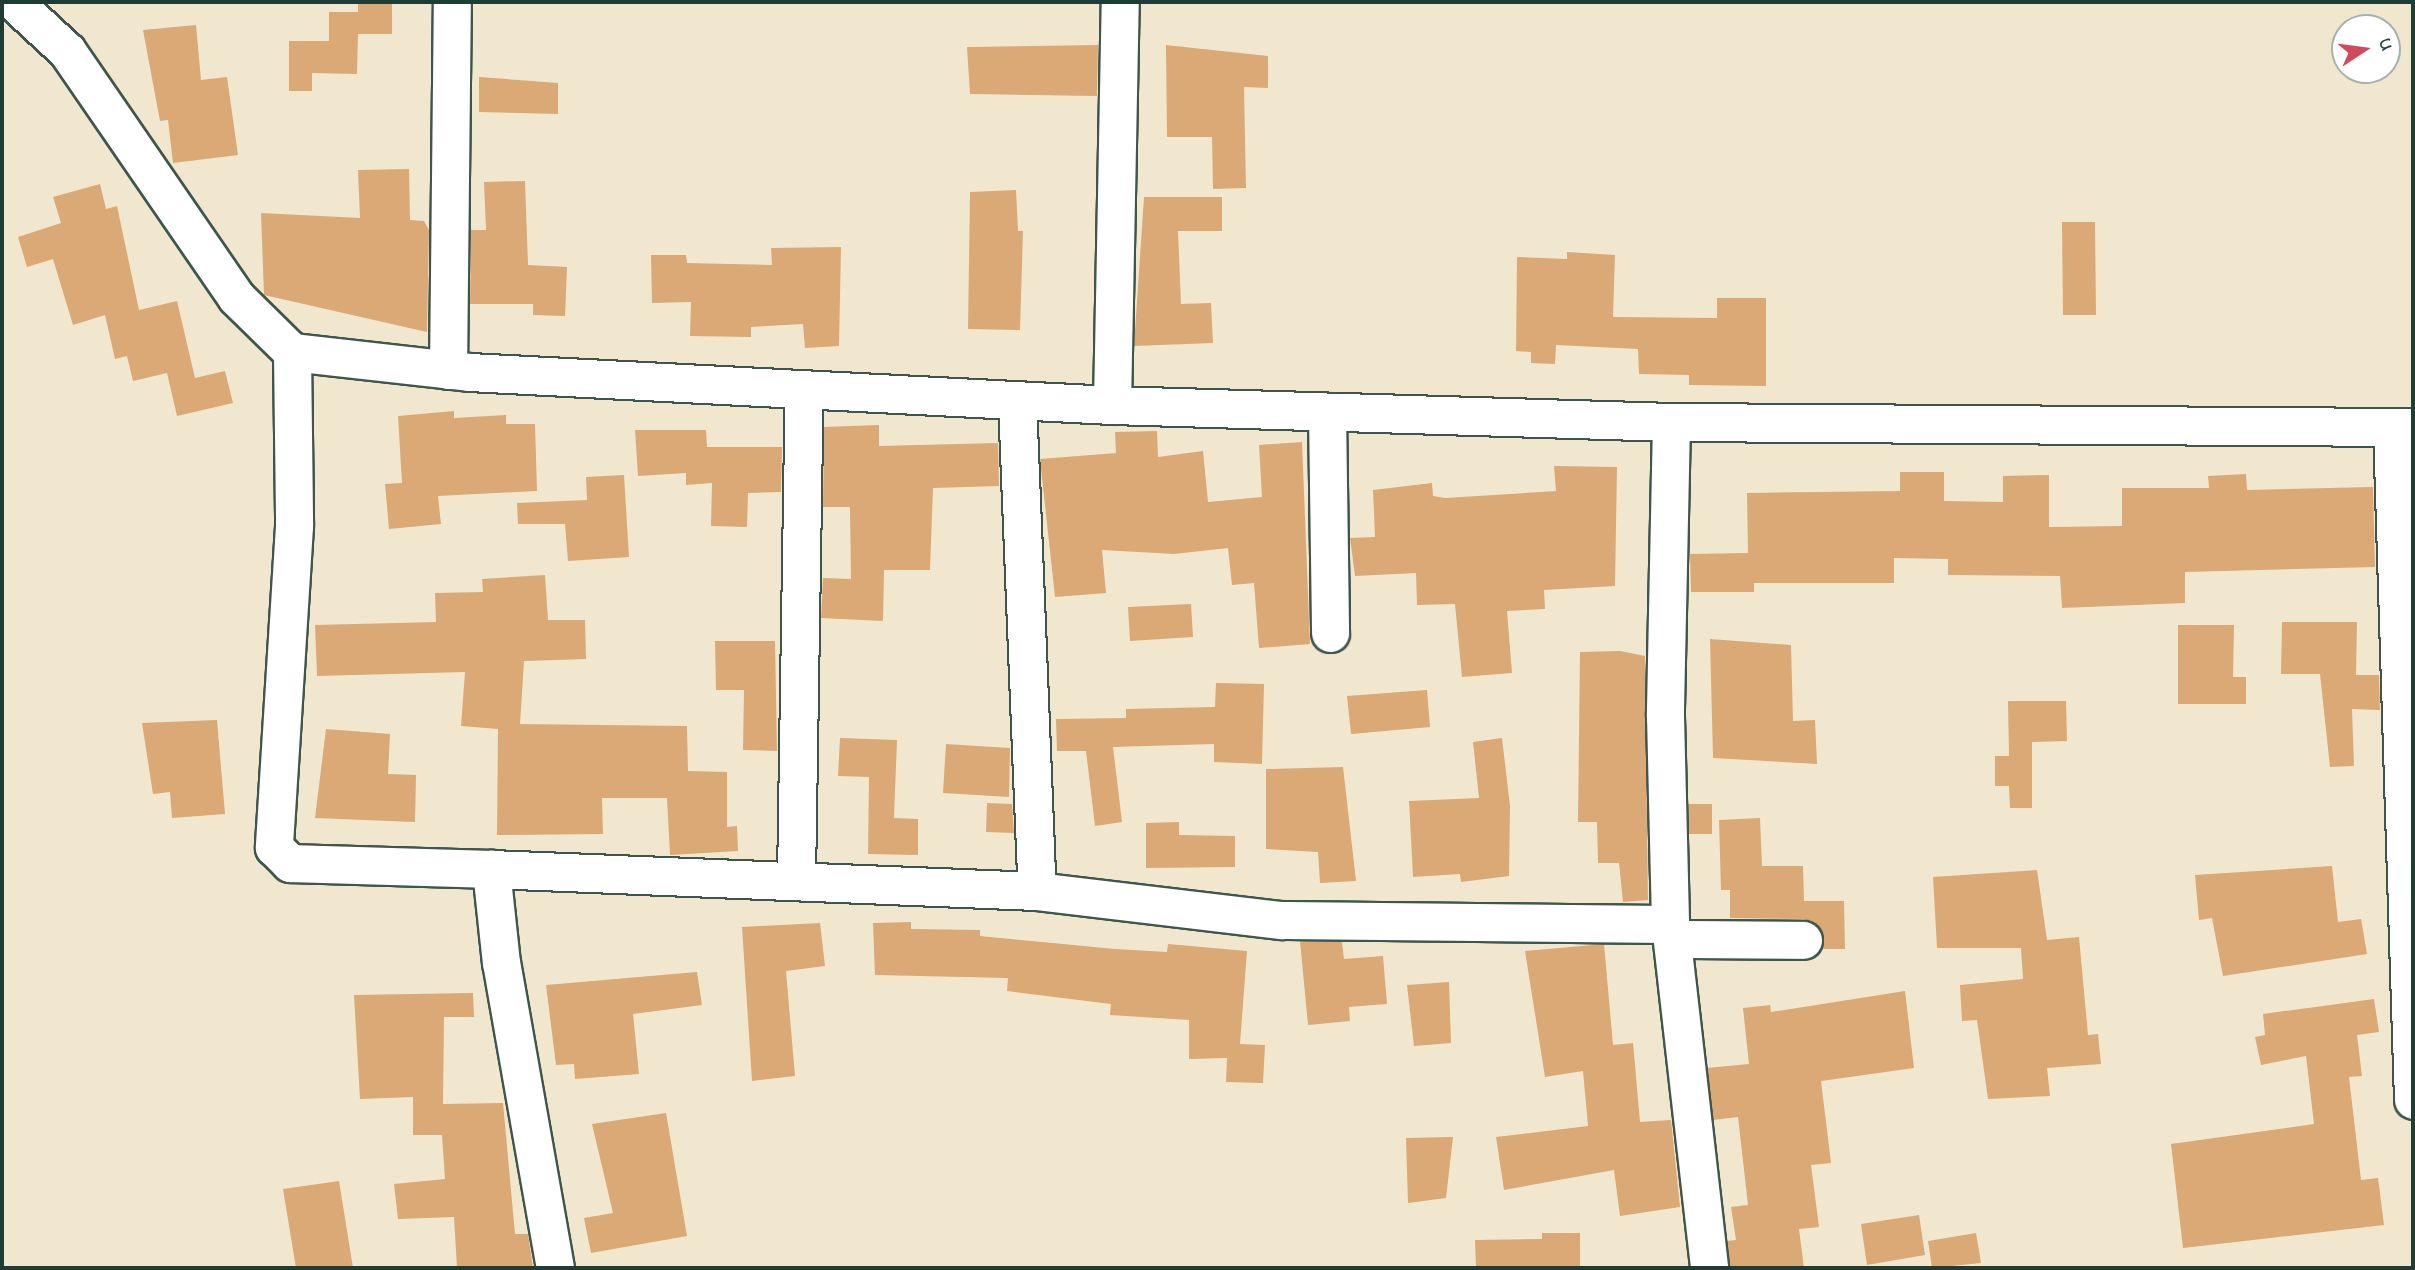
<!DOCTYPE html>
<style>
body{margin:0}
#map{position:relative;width:2415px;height:1270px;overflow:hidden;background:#f0e7ce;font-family:"Indie Flower",sans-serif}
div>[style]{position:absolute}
.building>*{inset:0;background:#dba976}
.roads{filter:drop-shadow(2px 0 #3e564b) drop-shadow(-2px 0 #3e564b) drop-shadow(0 2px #3e564b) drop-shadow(0 -2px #3e564b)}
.minor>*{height:37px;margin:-18.5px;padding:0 18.5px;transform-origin:18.5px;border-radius:18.5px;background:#fff}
span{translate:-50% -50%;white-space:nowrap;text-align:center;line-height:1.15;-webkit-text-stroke:6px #fff;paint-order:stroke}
.frame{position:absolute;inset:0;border:4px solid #1f3d34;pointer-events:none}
.north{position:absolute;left:2331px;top:14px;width:70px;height:70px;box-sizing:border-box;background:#fff;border:2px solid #a5b1ae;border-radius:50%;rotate:77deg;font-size:19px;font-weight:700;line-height:28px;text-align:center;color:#1f3d34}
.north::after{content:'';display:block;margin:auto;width:24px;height:32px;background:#d1495b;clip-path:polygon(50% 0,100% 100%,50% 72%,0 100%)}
</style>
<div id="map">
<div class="building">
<div style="clip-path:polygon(358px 2px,392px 2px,392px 34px,358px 34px,357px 74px,312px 73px,312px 91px,289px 91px,289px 41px,329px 41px,329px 12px,358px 12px)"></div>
<div style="clip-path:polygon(196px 25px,201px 80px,227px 77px,238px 155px,173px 163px,168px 120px,160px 121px,143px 30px)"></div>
<div style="clip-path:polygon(1098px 45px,1097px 96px,970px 94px,967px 47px)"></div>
<div style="clip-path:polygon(1166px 45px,1268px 56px,1268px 88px,1244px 87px,1246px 188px,1213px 189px,1212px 137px,1167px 137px)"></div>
<div style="clip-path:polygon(479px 77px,558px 83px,558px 114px,479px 112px)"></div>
<div style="clip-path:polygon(409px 169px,410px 220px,424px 221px,429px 230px,427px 332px,264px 295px,261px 213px,360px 218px,358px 170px)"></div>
<div style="clip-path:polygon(525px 181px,528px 265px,567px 267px,565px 316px,533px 315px,533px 304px,470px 304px,471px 230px,486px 230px,484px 182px)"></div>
<div style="clip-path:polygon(100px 184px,106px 209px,117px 206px,139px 310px,177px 301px,195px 378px,225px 371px,233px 403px,177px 416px,167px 373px,133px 381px,127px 356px,115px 359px,105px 315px,73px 325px,53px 259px,27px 267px,18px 237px,61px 223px,53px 197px)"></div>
<div style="clip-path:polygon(1016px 190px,1018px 231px,1023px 231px,1020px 330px,968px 329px,970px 192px)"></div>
<div style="clip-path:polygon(1144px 197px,1222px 197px,1222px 231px,1178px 231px,1181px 304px,1211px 303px,1213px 343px,1134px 346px)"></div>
<div style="clip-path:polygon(2062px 222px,2095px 222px,2096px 315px,2063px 315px)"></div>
<div style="clip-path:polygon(841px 247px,839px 346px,805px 348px,803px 324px,751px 327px,751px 337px,690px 336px,691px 302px,652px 303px,651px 255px,686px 255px,687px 263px,772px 265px,771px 248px)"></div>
<div style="clip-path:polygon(1567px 252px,1615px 255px,1613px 317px,1717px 318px,1717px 298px,1766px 298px,1766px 386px,1689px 385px,1689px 375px,1639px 374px,1638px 349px,1556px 345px,1555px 364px,1531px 363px,1531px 352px,1516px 351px,1517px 257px,1567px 259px)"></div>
<div style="clip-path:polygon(454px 411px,454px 418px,506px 415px,506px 424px,535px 424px,537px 491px,438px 496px,441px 524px,389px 529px,385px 484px,402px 483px,398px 416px)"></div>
<div style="clip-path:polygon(879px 425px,879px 446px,998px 443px,999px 486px,933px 488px,930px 570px,884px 570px,883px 621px,821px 618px,823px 578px,851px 579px,850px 507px,823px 507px,824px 427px)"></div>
<div style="clip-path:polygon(635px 430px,706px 430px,707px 447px,782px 447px,781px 492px,748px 493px,747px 527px,711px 526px,712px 483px,686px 485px,686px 473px,638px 476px)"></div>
<div style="clip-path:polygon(1157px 431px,1158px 457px,1203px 451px,1208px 502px,1262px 497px,1259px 445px,1302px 442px,1310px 644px,1259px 648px,1254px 583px,1232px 585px,1228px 548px,1174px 554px,1102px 550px,1106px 593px,1055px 597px,1040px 459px,1116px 453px,1115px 432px)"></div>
<div style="clip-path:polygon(1554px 466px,1617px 467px,1615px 586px,1544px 590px,1545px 609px,1507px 611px,1512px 673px,1462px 677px,1455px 604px,1417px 605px,1416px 573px,1355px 576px,1350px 538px,1375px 537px,1373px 490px,1432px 483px,1433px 496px,1445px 498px,1556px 491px)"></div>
<div style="clip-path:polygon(1900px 472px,1944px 472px,1944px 501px,2003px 502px,2003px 476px,2049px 475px,2049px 527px,2122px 526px,2122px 488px,2209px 488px,2208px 476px,2246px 474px,2247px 490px,2373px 487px,2375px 567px,2185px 572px,2185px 603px,2062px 608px,2060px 576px,1948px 575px,1948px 559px,1894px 558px,1894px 583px,1754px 583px,1754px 592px,1691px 592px,1690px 554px,1748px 553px,1747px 493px,1900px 491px)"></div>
<div style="clip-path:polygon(624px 475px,629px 557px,568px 561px,565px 524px,518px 524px,517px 503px,587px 500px,586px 477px)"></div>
<div style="clip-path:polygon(545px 575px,548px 620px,585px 620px,586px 659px,524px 661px,520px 724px,687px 726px,688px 771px,727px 772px,727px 827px,737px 826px,738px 851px,670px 855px,667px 798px,602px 798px,603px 834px,497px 835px,498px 729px,461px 726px,465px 672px,317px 676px,315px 625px,436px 622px,435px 593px,483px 592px,482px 579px)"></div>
<div style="clip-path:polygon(1191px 604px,1193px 637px,1130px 641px,1128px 607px)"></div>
<div style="clip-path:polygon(2282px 622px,2357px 622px,2356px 675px,2379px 675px,2380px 710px,2352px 709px,2354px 766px,2330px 767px,2320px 674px,2281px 674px)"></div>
<div style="clip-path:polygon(2178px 625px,2234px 625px,2233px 677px,2246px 677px,2246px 704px,2178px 704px)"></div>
<div style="clip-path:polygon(1710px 639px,1791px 645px,1793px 721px,1815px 720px,1817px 764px,1713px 758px)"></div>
<div style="clip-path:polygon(715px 641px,775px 641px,777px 751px,743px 750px,744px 690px,716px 690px)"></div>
<div style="clip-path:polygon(1620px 651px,1645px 656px,1648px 900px,1623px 902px,1619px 863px,1598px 863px,1597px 822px,1578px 822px,1580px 652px)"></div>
<div style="clip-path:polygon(1216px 683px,1264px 684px,1262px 764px,1214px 762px,1214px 744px,1113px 747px,1122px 822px,1095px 826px,1086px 751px,1057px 751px,1056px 719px,1126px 718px,1126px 709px,1215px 707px)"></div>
<div style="clip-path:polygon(1427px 690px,1430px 727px,1351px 734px,1347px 696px)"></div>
<div style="clip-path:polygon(2008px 701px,2066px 701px,2067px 741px,2032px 742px,2032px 808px,2010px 808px,2009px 786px,1995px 786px,1995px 756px,2009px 756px)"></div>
<div style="clip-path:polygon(217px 720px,225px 814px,172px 818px,170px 792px,153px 794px,142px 723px)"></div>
<div style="clip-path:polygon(326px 729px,390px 734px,388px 774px,416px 775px,415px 822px,315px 818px)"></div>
<div style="clip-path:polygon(840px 738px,897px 740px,894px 818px,918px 819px,918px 855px,868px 854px,869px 777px,838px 776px)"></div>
<div style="clip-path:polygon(1502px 738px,1510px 806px,1509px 876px,1461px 882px,1460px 874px,1413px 877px,1409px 801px,1479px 798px,1473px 742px)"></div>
<div style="clip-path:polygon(946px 744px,1010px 748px,1009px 797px,943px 793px)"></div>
<div style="clip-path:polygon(1343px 767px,1356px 881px,1320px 883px,1318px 852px,1266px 849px,1266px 769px)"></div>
<div style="clip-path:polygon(987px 803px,1012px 804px,1014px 833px,986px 832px)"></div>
<div style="clip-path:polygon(1688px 804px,1712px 804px,1712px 834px,1689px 834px)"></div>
<div style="clip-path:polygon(1760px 818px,1762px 866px,1803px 866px,1804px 901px,1844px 901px,1845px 949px,1822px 949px,1821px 929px,1804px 919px,1730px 918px,1730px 890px,1721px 890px,1719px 820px)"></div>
<div style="clip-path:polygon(1179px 822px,1179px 835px,1235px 836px,1235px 867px,1146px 868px,1146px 823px)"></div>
<div style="clip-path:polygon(2332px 866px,2338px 922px,2361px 919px,2367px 954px,2223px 976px,2212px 918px,2199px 920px,2195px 875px)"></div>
<div style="clip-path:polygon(2037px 870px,2047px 940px,2079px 937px,2088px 1035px,2098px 1034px,2101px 1064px,2047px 1068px,2050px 1096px,1988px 1099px,1977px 1020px,1962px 1021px,1960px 985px,2023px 979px,2021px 948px,1937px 948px,1933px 877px)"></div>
<div style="clip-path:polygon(911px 922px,911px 929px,980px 930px,980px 936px,1115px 949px,1167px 952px,1168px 944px,1247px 951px,1240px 1044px,1265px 1045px,1263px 1083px,1226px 1082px,1227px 1058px,1189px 1059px,1189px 1020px,1110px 1015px,1111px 1004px,1007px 991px,1008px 978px,875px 975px,873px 923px)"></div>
<div style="clip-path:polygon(820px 923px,825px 966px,786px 971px,795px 1076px,752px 1081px,742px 927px)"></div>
<div style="clip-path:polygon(1300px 941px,1342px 942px,1344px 959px,1383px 956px,1387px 1004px,1349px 1007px,1350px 1021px,1308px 1025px)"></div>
<div style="clip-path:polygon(1604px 944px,1613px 1045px,1633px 1043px,1640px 1122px,1671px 1120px,1680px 1207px,1620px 1216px,1614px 1170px,1504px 1190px,1496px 1137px,1588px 1126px,1583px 1071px,1545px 1077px,1525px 951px)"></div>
<div style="clip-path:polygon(697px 972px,702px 1005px,633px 1014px,639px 1074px,575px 1079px,574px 1064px,556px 1065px,546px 985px)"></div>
<div style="clip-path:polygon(1449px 982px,1451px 1043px,1414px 1046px,1407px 985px)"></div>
<div style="clip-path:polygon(1905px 991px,1914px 1068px,1821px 1081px,1831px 1163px,1811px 1165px,1819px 1227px,1799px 1229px,1804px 1268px,1730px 1268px,1727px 1241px,1736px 1240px,1731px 1207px,1748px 1205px,1738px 1117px,1713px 1120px,1707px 1068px,1749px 1064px,1743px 1008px,1770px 1005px,1771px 1012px)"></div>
<div style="clip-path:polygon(473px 993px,474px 1017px,444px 1017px,443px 1104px,503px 1103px,515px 1234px,528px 1234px,533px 1268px,457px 1268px,454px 1217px,398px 1219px,394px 1184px,445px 1179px,442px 1135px,413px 1135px,413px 1097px,360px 1099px,354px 995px)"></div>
<div style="clip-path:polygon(2374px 999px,2379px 1032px,2357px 1035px,2362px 1076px,2349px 1077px,2361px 1180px,2378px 1178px,2384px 1225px,2183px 1248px,2171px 1144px,2314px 1124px,2306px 1056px,2261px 1065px,2255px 1037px,2265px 1035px,2263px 1014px)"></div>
<div style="clip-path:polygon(666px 1113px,687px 1236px,591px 1253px,584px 1218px,613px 1213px,592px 1124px)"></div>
<div style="clip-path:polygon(1453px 1137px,1446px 1198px,1408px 1203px,1406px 1138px)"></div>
<div style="clip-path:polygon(339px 1181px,353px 1268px,296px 1268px,283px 1189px)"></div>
<div style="clip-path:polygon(1919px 1215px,1925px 1255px,1867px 1265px,1861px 1224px)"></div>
<div style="clip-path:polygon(1542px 1233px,1580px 1233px,1580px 1268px,1476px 1268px,1475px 1240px,1542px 1239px)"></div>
<div style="clip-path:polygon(1976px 1233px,1981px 1263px,1932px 1268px,1928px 1241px)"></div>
</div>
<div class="roads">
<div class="minor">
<div style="left:14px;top:2px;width:72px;rotate:42.8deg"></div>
<div style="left:67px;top:51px;width:298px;rotate:55.5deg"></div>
<div style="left:236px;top:297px;width:78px;rotate:44.5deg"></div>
<div style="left:292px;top:352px;width:178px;rotate:6.4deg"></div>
<div style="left:469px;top:372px;width:644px;rotate:2.94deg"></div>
<div style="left:1112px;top:405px;width:559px;rotate:1.74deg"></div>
<div style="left:1671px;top:422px;width:742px;rotate:0.39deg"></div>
<div style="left:292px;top:352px;width:174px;rotate:89.3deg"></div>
<div style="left:294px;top:526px;width:322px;rotate:93.6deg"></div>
<div style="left:274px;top:847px;width:23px;rotate:45deg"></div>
<div style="left:290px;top:863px;width:201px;rotate:1.7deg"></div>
<div style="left:448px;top:370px;width:368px;rotate:-89.4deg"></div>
<div style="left:1017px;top:401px;width:490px;rotate:87.7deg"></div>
<div style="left:1112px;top:405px;width:403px;rotate:-88.9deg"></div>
<div style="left:1327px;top:412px;width:221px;rotate:89.2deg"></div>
<div style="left:1671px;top:422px;width:294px;rotate:91.2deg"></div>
<div style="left:1665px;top:716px;width:208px;rotate:88.6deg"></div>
<div style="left:1670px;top:924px;width:346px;rotate:83.5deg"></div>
<div style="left:2392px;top:428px;width:672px;rotate:88.21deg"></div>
<div style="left:796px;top:879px;width:486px;rotate:-89.1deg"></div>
<div style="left:1672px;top:939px;width:131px;rotate:0.4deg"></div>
<div style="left:555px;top:1268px;width:310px;rotate:-100deg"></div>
<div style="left:501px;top:963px;width:95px;rotate:-96.1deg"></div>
<div style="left:491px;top:869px;width:546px;rotate:2.31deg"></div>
<div style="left:1037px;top:891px;width:246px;rotate:6.8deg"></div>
<div style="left:1281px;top:920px;width:389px;rotate:0.6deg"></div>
</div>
</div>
<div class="frame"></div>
<div class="north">U</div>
</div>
